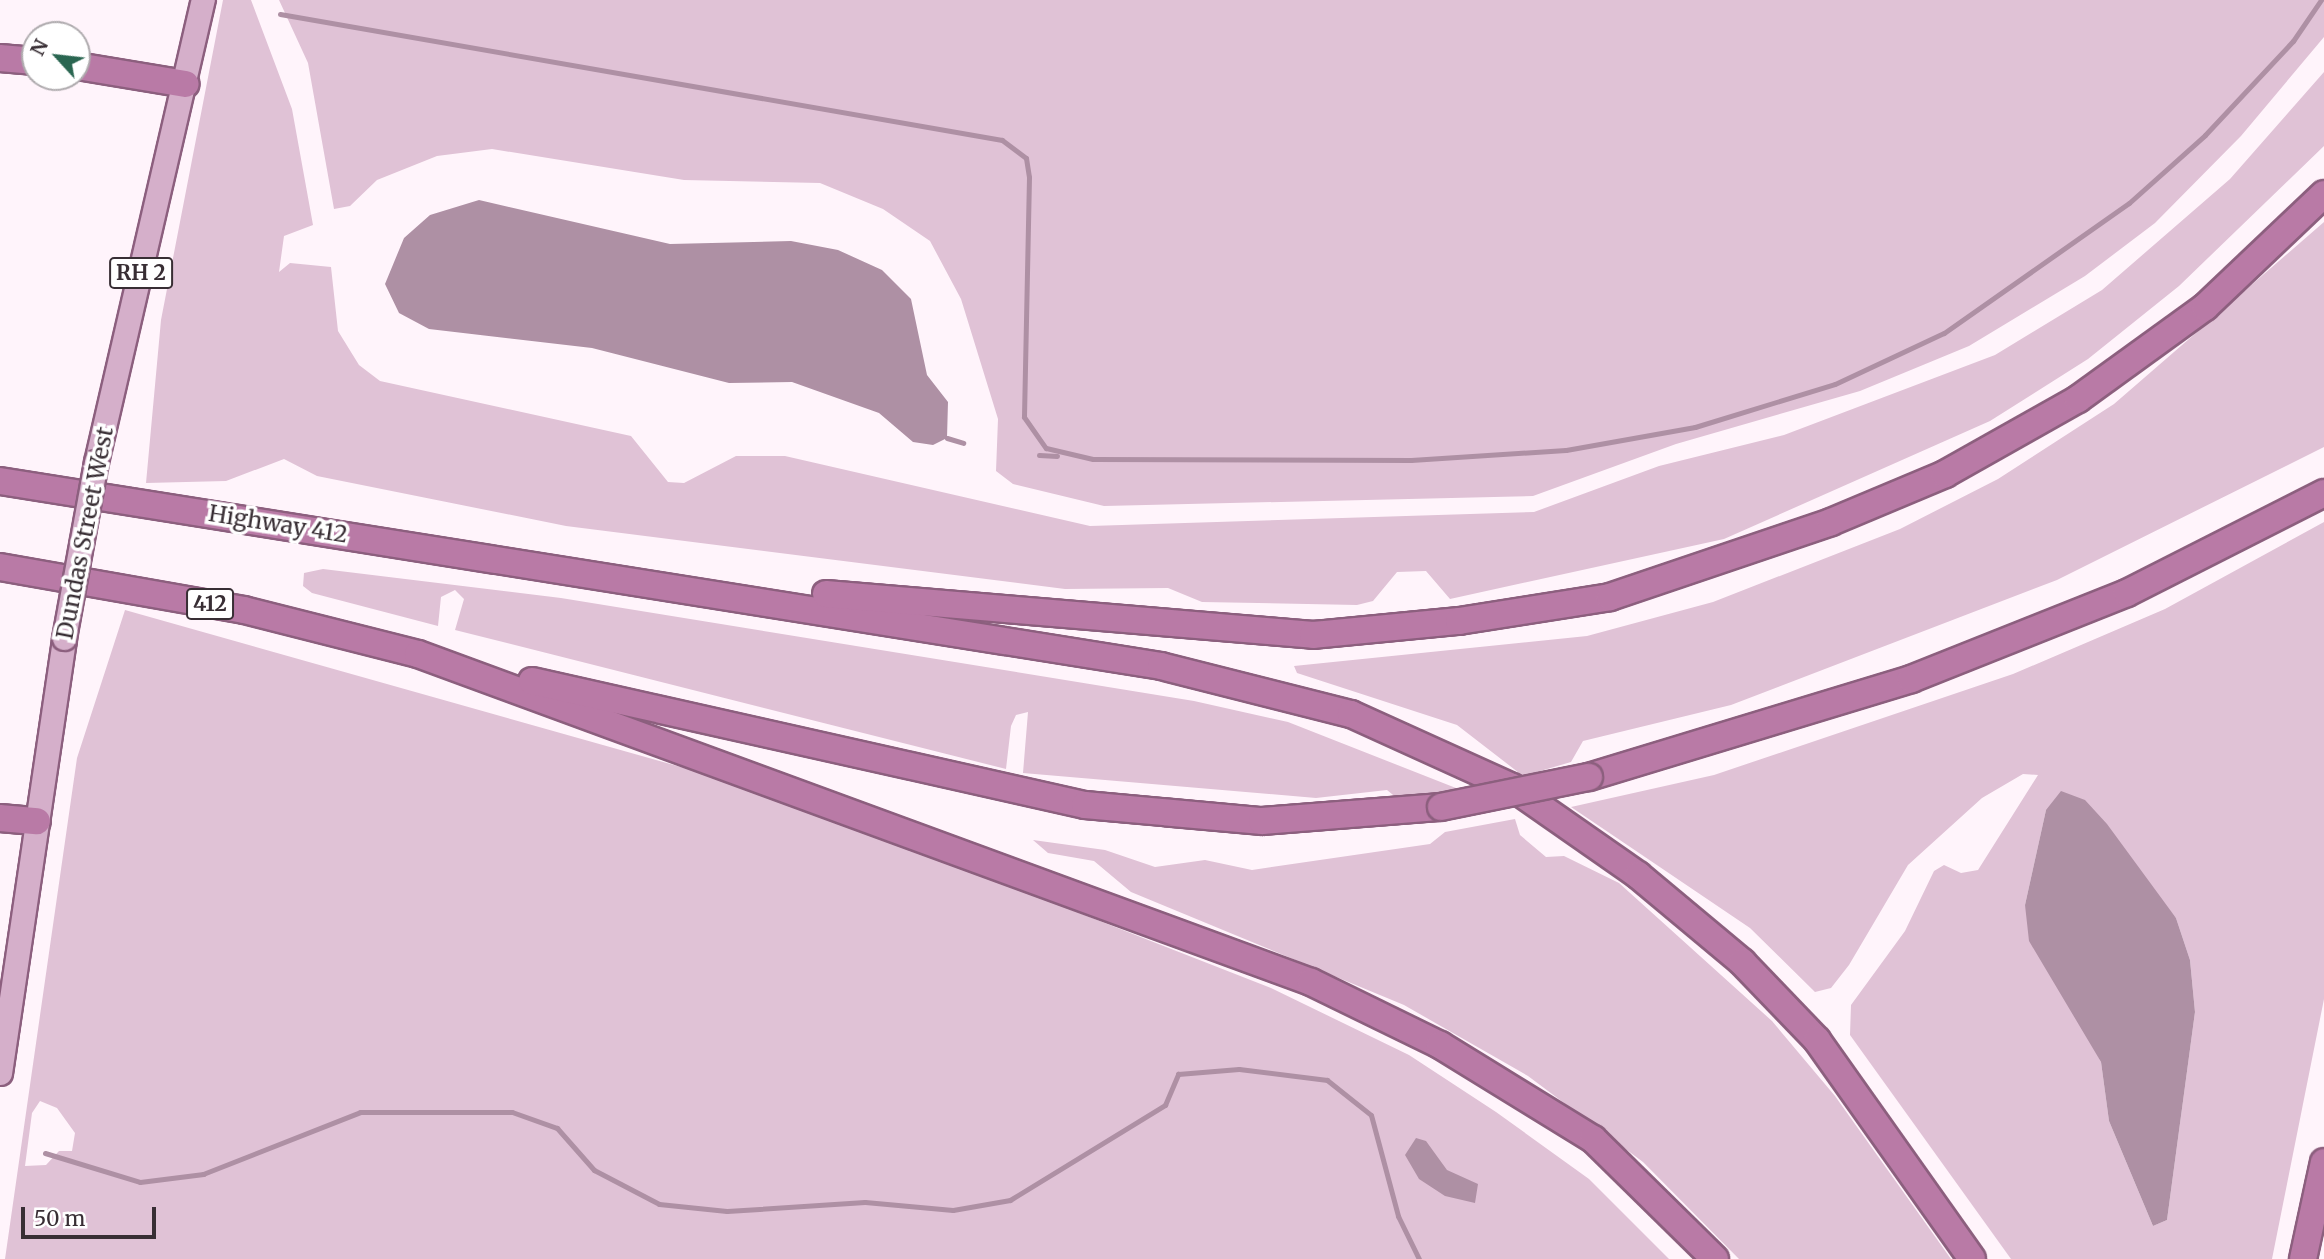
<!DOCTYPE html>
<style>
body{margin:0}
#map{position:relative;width:2324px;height:1259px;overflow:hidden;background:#fff4fb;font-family:Merriweather,serif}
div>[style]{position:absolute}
.green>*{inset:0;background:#e0c2d6}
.water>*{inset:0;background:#ae90a4}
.stream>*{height:5px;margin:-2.5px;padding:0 2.5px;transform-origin:2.5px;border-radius:2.5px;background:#ae90a4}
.roads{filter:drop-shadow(2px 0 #8c5f7e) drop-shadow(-2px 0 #8c5f7e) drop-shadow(0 2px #8c5f7e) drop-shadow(0 -2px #8c5f7e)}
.major>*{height:23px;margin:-11.5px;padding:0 11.5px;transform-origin:11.5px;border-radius:11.5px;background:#d5afca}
.highway>*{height:26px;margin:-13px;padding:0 13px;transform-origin:13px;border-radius:13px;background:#b97aa6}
.bridges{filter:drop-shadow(2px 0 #8c5f7e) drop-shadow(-2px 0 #8c5f7e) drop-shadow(0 2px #8c5f7e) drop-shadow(0 -2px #8c5f7e)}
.major-bridge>*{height:23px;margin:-11.5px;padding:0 11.5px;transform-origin:11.5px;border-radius:11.5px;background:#d5afca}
.highway-bridge>*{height:26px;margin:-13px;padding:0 13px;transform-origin:13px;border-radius:13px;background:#b97aa6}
span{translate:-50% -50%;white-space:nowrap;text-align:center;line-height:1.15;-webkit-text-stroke:7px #fff;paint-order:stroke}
.shield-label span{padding:2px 5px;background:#fff;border:2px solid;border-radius:5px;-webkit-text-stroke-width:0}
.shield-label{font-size:21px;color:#382e34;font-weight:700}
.street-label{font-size:23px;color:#382e34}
.north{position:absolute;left:21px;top:21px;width:70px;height:70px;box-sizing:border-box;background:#fff;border:2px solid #afabae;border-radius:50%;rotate:297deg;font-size:19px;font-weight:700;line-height:28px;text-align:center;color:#382e34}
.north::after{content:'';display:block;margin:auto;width:24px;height:32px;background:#2a6651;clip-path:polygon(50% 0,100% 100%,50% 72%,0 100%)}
.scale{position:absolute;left:21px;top:1207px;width:135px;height:32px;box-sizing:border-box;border:4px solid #382e34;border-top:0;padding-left:9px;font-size:21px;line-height:24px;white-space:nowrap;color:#382e34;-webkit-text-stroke:5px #fff;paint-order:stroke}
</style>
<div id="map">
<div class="green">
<div style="clip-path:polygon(223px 0,251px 0,292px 109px,313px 225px,284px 236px,279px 272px,290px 263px,331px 267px,338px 331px,359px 365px,380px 381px,631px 436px,668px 482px,684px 483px,736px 456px,785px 456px,1090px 526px,1534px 512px,1659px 466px,1784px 435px,1995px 355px,2102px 290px,2230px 179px,2324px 72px,2324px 146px,2179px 286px,2088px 359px,1990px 421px,1724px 539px,1450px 599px,1426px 571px,1397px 572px,1373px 601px,1357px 605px,1202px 602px,1168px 588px,1065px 589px,566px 526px,317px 476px,284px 459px,226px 481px,146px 483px,161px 320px)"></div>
<div style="clip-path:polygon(279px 0,2324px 0,2324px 37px,2241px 136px,2155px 223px,2085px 276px,1969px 346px,1860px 391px,1676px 444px,1533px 496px,1104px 506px,1013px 484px,996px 471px,998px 419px,961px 299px,930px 241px,883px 209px,820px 183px,684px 180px,492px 149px,437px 156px,377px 180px,350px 206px,334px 209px,308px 63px)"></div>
<div style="clip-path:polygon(2324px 222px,2324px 447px,2057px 580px,1731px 705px,1583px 741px,1571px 762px,1523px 776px,1457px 725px,1297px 673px,1294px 666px,1587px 636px,1713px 602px,1900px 529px,1998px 479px,2114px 404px)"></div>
<div style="clip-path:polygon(evenodd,2324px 522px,2324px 999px,2272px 1259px,2011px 1259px,1850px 1035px,1851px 1005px,1905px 931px,1934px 871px,1944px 865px,1961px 873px,1978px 870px,2038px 775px,2023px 774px,1982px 798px,1908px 865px,1849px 965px,1831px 988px,1815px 992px,1750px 928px,1571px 807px,1714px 775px,2013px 674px,2165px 609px,2324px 522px,2046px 810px,2148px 884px,2176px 918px,2190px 960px,2195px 1012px,2167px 1220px,2153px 1226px,2109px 1121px,2101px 1062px,2025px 905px,2046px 810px)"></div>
<div style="clip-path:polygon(323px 569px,561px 598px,1194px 701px,1288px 722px,1461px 790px,1398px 799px,1387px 790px,1316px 798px,1023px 773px,1028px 712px,1016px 715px,1011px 726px,1006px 769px,455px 630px,464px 599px,455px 590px,441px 597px,438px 626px,312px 593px,303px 586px,304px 573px)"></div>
<div style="clip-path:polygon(evenodd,125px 610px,695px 771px,903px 844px,1271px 988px,1409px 1055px,1496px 1112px,1589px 1179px,1669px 1259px,5px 1259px,77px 758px,125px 610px,40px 1101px,57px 1108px,75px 1133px,72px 1151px,59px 1151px,46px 1165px,25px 1166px,32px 1113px,40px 1101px)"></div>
<div style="clip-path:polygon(1515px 819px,1520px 835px,1546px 857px,1564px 856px,1619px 883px,1772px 1021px,1835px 1096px,1951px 1259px,1739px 1259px,1643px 1162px,1528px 1076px,1404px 1005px,1131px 892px,1094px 861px,1048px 853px,1033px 840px,1105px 850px,1155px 867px,1205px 860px,1252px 870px,1430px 844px,1445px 832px)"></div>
</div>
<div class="water">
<div style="clip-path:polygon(479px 200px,670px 244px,791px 241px,838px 250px,882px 270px,911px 299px,927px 375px,948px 402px,947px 438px,933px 445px,913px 442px,879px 413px,792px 382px,729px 383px,592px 348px,429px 329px,399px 313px,385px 284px,404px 238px,430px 215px)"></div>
<div style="clip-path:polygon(2061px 791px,2085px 800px,2107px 824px,2176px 918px,2190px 960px,2195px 1012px,2167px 1220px,2153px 1226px,2109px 1121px,2101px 1062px,2029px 941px,2025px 905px,2046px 810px)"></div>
<div style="clip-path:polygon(1416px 1138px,1426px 1141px,1447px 1170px,1478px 1184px,1475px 1203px,1445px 1196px,1419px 1179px,1405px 1155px)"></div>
</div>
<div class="stream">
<div style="left:280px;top:14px;width:733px;rotate:9.9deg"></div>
<div style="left:1002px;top:140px;width:30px;rotate:37deg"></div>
<div style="left:1026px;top:158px;width:19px;rotate:81deg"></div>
<div style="left:1029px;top:177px;width:240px;rotate:91.2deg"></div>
<div style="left:1024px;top:417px;width:38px;rotate:55deg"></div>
<div style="left:1046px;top:448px;width:48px;rotate:13.2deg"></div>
<div style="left:1093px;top:459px;width:318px;rotate:0.2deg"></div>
<div style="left:1411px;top:460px;width:155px;rotate:-3.7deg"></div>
<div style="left:1566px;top:450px;width:131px;rotate:-10.1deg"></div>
<div style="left:1695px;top:427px;width:146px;rotate:-17.1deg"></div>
<div style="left:1835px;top:384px;width:120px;rotate:-25.1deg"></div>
<div style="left:1944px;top:333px;width:226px;rotate:-35.1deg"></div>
<div style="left:2129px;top:203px;width:102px;rotate:-41.8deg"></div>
<div style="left:2205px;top:135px;width:129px;rotate:-46.9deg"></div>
<div style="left:2293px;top:41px;width:50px;rotate:-55.7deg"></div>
<div style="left:947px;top:438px;width:17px;rotate:17deg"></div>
<div style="left:1039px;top:455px;width:18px;rotate:3deg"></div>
<div style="left:45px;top:1153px;width:99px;rotate:17deg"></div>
<div style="left:140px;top:1182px;width:64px;rotate:-7.2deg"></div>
<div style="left:203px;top:1174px;width:169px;rotate:-21.5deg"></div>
<div style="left:360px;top:1112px;width:152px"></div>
<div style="left:512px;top:1112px;width:48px;rotate:19.6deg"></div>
<div style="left:557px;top:1128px;width:56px;rotate:48.6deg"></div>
<div style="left:594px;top:1170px;width:73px;rotate:27.6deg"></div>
<div style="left:659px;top:1204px;width:68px;rotate:5.9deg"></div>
<div style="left:727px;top:1211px;width:138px;rotate:-3.7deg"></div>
<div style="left:865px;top:1202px;width:88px;rotate:5.2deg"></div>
<div style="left:953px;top:1210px;width:58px;rotate:-10deg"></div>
<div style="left:1010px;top:1200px;width:182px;rotate:-31.5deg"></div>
<div style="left:1165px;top:1105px;width:34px;rotate:-67deg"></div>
<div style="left:1178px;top:1074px;width:61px;rotate:-4.7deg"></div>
<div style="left:1239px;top:1069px;width:89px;rotate:7.1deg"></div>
<div style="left:1327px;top:1080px;width:56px;rotate:38.5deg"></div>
<div style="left:1371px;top:1115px;width:105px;rotate:75deg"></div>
<div style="left:1398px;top:1216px;width:48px;rotate:64deg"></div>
</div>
<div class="roads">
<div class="major">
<div style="left:96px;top:462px;width:474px;rotate:-77deg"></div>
<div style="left:0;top:1073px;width:440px;rotate:-81.6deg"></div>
</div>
<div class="highway">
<div style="left:0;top:58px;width:35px;rotate:5deg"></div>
<div style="left:77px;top:66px;width:110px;rotate:9.4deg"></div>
<div style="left:0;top:481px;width:1176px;rotate:9.05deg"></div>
<div style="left:1161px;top:666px;width:196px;rotate:14.2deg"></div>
<div style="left:1351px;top:714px;width:177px;rotate:24.4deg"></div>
<div style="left:1512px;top:787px;width:154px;rotate:34.9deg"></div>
<div style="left:1638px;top:875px;width:136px;rotate:39.9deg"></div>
<div style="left:1742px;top:962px;width:108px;rotate:46.1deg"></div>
<div style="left:1817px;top:1040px;width:268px;rotate:54.7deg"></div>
<div style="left:0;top:567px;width:248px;rotate:10deg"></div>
<div style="left:244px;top:610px;width:179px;rotate:14.2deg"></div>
<div style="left:418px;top:654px;width:951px;rotate:20.17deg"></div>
<div style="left:1311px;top:982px;width:144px;rotate:26deg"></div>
<div style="left:1440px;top:1045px;width:180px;rotate:31.6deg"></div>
<div style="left:1593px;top:1139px;width:171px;rotate:44.5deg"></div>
<div style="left:826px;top:594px;width:489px;rotate:4.8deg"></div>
<div style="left:1313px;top:635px;width:147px;rotate:-5.5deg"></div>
<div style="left:1459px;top:621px;width:153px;rotate:-9deg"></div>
<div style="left:1610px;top:597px;width:233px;rotate:-18.7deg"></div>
<div style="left:1831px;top:522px;width:124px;rotate:-22.8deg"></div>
<div style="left:1945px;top:474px;width:153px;rotate:-29.4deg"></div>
<div style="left:2078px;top:399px;width:157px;rotate:-35.9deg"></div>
<div style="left:2205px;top:307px;width:164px;rotate:-43.5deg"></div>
<div style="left:532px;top:681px;width:567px;rotate:12.64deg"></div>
<div style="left:1085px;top:805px;width:178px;rotate:5.2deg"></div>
<div style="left:1262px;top:821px;width:180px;rotate:-4.5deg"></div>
<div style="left:1589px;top:777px;width:337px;rotate:-16.9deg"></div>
<div style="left:1911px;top:679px;width:232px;rotate:-21.7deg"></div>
<div style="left:2127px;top:593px;width:221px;rotate:-26.9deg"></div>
<div style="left:0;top:818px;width:37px;rotate:5deg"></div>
<div style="left:2303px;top:1259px;width:99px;rotate:-77.8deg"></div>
</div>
</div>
<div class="bridges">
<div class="major-bridge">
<div style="left:64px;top:638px;width:179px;rotate:-79.7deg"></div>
</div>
<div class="highway-bridge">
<div style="left:1441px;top:807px;width:151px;rotate:-11.5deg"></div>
</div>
</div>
<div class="shield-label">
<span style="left:141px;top:273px">RH 2</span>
<span style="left:210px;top:604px">412</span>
</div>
<div class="street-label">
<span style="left:278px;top:524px;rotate:9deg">Highway 412</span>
<span style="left:85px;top:533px;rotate:-79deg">Dundas Street West</span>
</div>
<div class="north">N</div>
<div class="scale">50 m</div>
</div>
